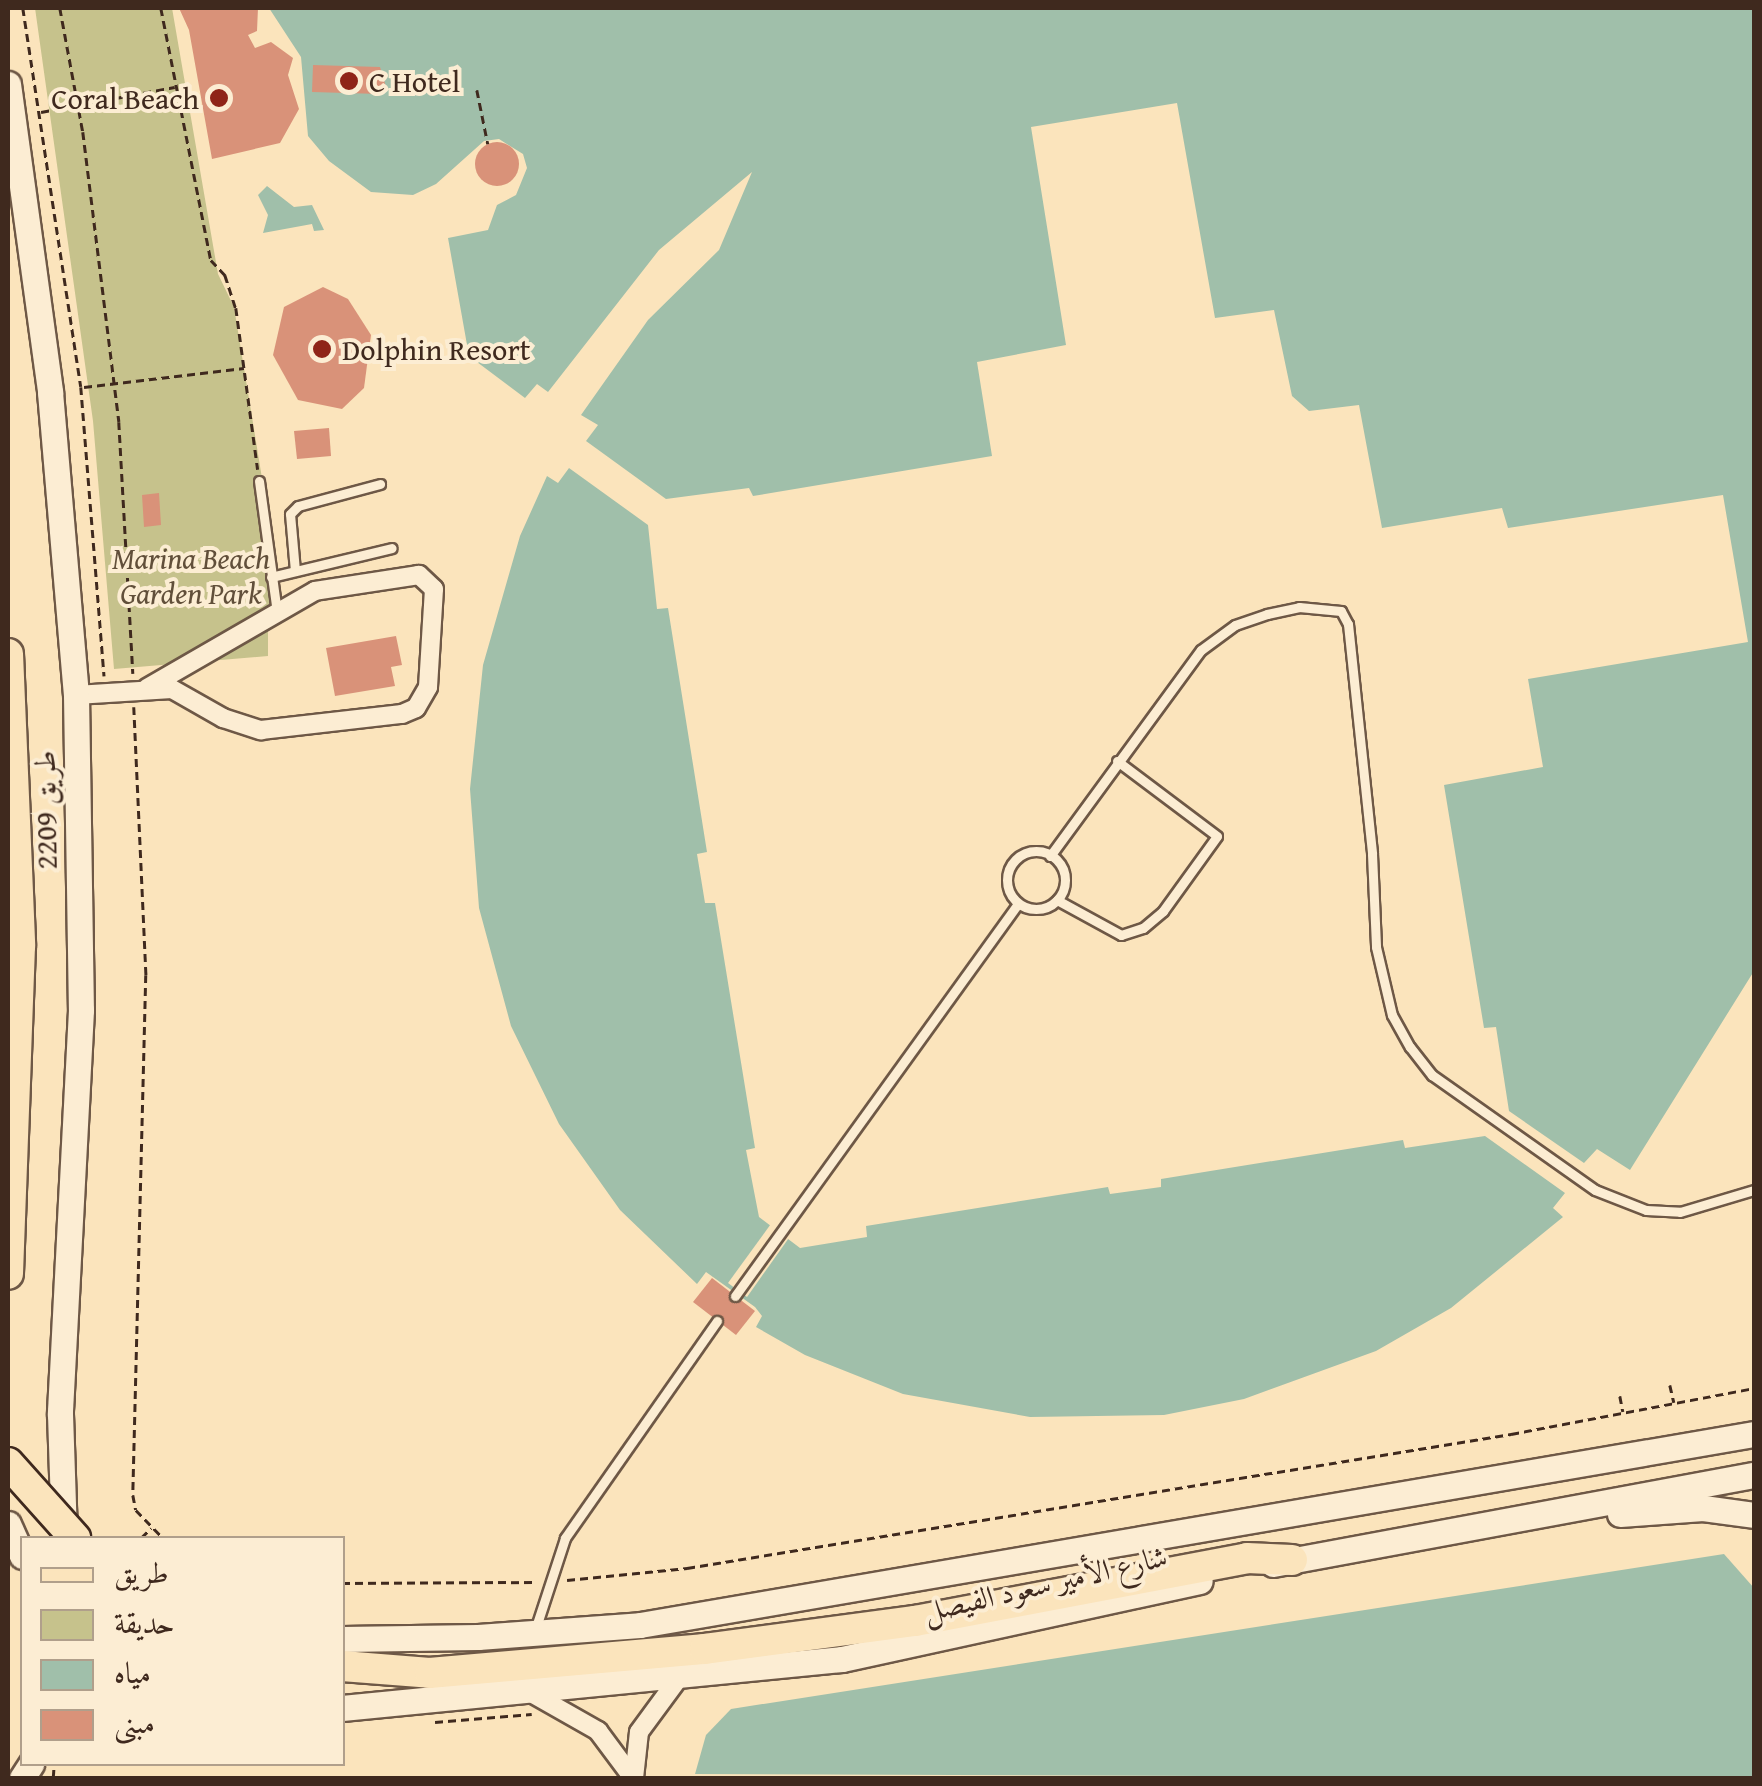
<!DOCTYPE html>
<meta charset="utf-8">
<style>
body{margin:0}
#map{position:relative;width:1762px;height:1786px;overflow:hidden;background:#fbe4bc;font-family:"Gentium Book Plus",Amiri,serif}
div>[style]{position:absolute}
.green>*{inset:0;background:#c6c28c}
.water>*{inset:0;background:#a0bfaa}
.pier>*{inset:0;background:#fbe4bc}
.building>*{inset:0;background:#d99279}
.round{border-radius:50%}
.path>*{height:2.5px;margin-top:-1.25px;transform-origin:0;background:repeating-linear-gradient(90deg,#3f291e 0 8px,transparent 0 13px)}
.roads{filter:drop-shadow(2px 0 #6e5846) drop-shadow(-2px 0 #6e5846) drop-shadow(0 2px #6e5846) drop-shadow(0 -2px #6e5846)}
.lane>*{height:9px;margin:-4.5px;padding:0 4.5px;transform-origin:4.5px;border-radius:4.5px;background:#fcedd3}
.lane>.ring{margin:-4.5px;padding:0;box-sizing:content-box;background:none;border:9px solid #fcedd3;border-radius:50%}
.street>*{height:18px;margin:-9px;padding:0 9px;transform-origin:9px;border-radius:9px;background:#fcedd3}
.secondary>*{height:25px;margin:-12.5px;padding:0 12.5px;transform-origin:12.5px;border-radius:12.5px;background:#fcedd3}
.primary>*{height:30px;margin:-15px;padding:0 15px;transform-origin:15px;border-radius:15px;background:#fbe4bc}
.bridges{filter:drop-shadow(2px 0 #3f291e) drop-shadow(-2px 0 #3f291e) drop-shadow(0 2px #3f291e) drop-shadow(0 -2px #3f291e)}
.primary-bridge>*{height:30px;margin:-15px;padding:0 15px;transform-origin:15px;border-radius:15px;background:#fbe4bc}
.dots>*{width:28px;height:28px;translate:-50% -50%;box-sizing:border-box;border:5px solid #fcedd3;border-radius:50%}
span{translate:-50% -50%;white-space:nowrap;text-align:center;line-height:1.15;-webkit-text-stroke:8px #fcedd3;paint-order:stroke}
.poi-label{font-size:30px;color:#3f291e}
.left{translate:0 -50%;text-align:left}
.right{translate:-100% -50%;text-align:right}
.park-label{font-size:30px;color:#614f3a;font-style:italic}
.street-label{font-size:30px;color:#3f291e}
.frame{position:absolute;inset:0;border:10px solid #3f291e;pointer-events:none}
.legend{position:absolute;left:20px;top:1536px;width:325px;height:230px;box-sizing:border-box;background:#fcedd3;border:2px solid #b09f8b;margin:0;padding:12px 18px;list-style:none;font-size:30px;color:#3f291e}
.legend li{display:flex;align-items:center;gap:20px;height:50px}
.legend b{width:50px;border:2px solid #b09f8b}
</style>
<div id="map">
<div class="green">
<div style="clip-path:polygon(35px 8px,172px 8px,218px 274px,234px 307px,285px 619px,268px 623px,268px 656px,114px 669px,93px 421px)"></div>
</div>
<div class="water">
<div style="clip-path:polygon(269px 8px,1754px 8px,1754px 971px,1630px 1170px,1597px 1149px,1584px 1163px,1509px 1111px,1496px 1027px,1484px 1028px,1444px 785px,1543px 767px,1528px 679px,1748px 642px,1723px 495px,1508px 528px,1502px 508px,1382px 528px,1359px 405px,1309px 411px,1292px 396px,1274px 310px,1215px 318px,1177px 103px,1031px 127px,1066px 345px,977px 362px,992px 456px,753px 496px,749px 488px,666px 499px,586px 441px,598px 425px,581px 415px,648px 320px,719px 250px,752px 172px,659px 250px,548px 392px,537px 384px,525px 398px,469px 356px,448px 238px,488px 230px,497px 205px,516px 195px,527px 168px,523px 154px,499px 139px,484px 141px,436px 184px,413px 195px,371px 192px,329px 161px,308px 136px,301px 57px)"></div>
<div style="clip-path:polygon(267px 186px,294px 207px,312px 205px,324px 230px,314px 231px,312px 224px,263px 233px,268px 215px,258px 195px)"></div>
<div style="clip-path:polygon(569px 468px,648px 525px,657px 609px,668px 608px,707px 852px,697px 854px,705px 903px,715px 903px,755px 1148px,746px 1150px,759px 1217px,800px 1248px,867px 1237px,866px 1226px,1108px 1187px,1110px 1194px,1161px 1187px,1161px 1179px,1403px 1140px,1405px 1148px,1485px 1136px,1565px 1193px,1553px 1208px,1563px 1217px,1451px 1308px,1376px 1351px,1244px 1399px,1164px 1415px,1030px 1417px,903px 1394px,805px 1355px,756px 1327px,762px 1316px,755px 1307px,706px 1272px,697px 1284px,620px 1210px,559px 1124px,511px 1026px,479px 908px,470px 789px,483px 665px,520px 536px,547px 476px,558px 483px)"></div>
<div style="clip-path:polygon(1724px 1554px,1754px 1588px,1754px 1778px,695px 1774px,706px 1735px,731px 1709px)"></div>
</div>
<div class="pier">
<div style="clip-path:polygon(773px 1221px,791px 1235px,747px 1297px,728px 1283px)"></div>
</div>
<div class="building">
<div style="clip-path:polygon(179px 8px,258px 8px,257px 31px,248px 35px,255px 48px,271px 42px,293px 58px,288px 75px,299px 109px,280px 143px,212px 159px,189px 30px)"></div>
<div style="clip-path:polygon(313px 65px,380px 67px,386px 87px,379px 94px,312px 92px)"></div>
<div class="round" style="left:475px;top:142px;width:44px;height:44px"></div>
<div style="clip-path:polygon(323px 287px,348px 299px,371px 335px,364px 388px,342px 409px,298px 400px,273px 355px,284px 307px)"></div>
<div style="clip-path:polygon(329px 428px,331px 456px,297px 459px,294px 431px)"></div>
<div style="clip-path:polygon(159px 493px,161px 525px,144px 527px,142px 495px)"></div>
<div style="clip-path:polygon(396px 636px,402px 665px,391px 667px,395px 686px,335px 696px,326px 648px)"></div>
<div style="clip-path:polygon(712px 1278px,755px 1311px,736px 1335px,693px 1302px)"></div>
</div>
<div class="path">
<div style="left:23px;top:8px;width:383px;rotate:81.3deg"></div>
<div style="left:81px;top:387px;width:290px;rotate:85.4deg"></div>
<div style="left:60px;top:8px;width:126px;rotate:79.5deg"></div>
<div style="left:83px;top:132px;width:292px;rotate:82.9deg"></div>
<div style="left:119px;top:422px;width:252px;rotate:86.8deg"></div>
<div style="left:161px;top:8px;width:257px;rotate:78.8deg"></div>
<div style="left:211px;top:260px;width:21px;rotate:47deg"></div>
<div style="left:225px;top:275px;width:35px;rotate:72deg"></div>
<div style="left:236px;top:308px;width:163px;rotate:82.3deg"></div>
<div style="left:477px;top:90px;width:55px;rotate:78.5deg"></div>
<div style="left:41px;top:112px;width:136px;rotate:-10.6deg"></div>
<div style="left:84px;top:387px;width:161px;rotate:-6.8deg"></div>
<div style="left:134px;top:707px;width:268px;rotate:87.4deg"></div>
<div style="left:146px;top:975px;width:520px;rotate:91.43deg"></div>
<div style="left:133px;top:1495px;width:15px;rotate:79deg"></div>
<div style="left:136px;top:1510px;width:39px;rotate:46deg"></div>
<div style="left:1670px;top:1385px;width:18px;rotate:77deg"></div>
<div style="left:1620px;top:1396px;width:16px;rotate:79deg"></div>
<div style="left:141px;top:1538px;width:14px;rotate:-45deg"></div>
<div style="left:567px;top:1580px;width:121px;rotate:-5.7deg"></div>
<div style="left:687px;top:1568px;width:835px;rotate:-9.24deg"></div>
<div style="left:1511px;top:1434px;width:247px;rotate:-10.7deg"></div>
<div style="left:342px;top:1583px;width:192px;rotate:-0.3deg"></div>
<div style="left:435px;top:1722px;width:97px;rotate:-4.7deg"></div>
<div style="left:53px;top:1778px;width:14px;rotate:-86deg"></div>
</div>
<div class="roads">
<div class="lane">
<div style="left:259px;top:481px;width:132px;rotate:82.2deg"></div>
<div style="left:295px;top:571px;width:57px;rotate:-95deg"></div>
<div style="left:290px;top:514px;width:11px;rotate:-45deg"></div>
<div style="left:298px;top:506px;width:85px;rotate:-15deg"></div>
<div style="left:271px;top:577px;width:124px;rotate:-13.5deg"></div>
<div class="ring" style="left:1007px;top:851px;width:49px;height:49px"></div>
<div style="left:1050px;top:856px;width:255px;rotate:-53.8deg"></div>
<div style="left:1201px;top:650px;width:42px;rotate:-36.3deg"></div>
<div style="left:1235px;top:625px;width:34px;rotate:-19deg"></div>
<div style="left:1267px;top:614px;width:33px;rotate:-12deg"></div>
<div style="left:1299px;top:607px;width:42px;rotate:5.4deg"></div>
<div style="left:1341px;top:611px;width:15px;rotate:62deg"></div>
<div style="left:1348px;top:624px;width:231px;rotate:84deg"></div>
<div style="left:1372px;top:854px;width:93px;rotate:87.5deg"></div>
<div style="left:1376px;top:947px;width:70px;rotate:76.8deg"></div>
<div style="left:1392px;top:1015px;width:37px;rotate:61deg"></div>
<div style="left:1410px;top:1047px;width:36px;rotate:52deg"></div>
<div style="left:1432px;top:1075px;width:199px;rotate:35.2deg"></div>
<div style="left:1595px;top:1190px;width:55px;rotate:21.4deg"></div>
<div style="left:1646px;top:1210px;width:34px;rotate:3deg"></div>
<div style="left:1680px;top:1212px;width:77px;rotate:-16.6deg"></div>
<div style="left:1057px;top:900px;width:73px;rotate:28.7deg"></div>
<div style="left:1121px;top:935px;width:23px;rotate:-18deg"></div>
<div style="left:1143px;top:928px;width:26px;rotate:-40deg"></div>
<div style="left:1163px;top:911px;width:92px;rotate:-54.2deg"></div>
<div style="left:1217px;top:836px;width:125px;rotate:-143.1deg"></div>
<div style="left:735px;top:1296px;width:484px;rotate:-54.2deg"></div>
<div style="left:535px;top:1630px;width:97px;rotate:-71.9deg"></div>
<div style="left:565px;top:1538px;width:265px;rotate:-55deg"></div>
</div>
<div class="street">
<div style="left:76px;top:695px;width:96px;rotate:-3.6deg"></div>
<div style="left:172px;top:689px;width:59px;rotate:29.6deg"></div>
<div style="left:223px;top:718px;width:40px;rotate:18deg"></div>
<div style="left:261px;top:730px;width:142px;rotate:-6.5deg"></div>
<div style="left:402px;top:714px;width:15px;rotate:-23deg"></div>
<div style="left:416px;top:708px;width:24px;rotate:-60deg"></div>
<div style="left:428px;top:687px;width:98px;rotate:-86.5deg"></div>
<div style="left:434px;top:589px;width:21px;rotate:-137deg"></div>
<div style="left:419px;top:575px;width:105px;rotate:171.3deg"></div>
<div style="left:315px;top:591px;width:194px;rotate:150deg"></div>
<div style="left:533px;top:1694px;width:75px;rotate:29.6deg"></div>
<div style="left:598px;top:1731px;width:59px;rotate:53.3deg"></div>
<div style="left:634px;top:1778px;width:46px;rotate:-83.8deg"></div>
<div style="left:639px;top:1732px;width:66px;rotate:-53.7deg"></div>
</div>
<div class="secondary">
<div style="left:8px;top:84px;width:311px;rotate:82.2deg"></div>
<div style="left:50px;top:392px;width:304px;rotate:85.1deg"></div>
<div style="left:76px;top:695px;width:315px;rotate:89.1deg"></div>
<div style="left:81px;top:1010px;width:405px;rotate:93deg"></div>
<div style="left:60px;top:1414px;width:120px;rotate:88.1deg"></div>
<div style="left:1620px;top:1514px;width:83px;rotate:-4.1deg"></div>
<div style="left:1703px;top:1508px;width:51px;rotate:7.8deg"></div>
<div style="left:8px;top:1524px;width:35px;rotate:66deg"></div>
<div style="left:1273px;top:1564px;width:489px;rotate:-10.5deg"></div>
<div style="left:342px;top:1639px;width:136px;rotate:-0.8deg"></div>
<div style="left:478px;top:1637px;width:162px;rotate:-4.2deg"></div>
<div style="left:640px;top:1625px;width:1130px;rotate:-9.73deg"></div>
<div style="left:342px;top:1708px;width:502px;rotate:-5.6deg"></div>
<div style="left:842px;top:1659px;width:366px;rotate:-12.3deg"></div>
<div style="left:22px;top:1778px;width:17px;rotate:-57deg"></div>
</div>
<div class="primary">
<div style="left:8px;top:654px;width:292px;rotate:87.6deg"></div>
<div style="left:20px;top:946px;width:328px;rotate:92.1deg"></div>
<div style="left:342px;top:1666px;width:88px;rotate:4.5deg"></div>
<div style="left:430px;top:1673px;width:276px;rotate:-5deg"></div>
<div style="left:705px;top:1649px;width:212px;rotate:-7.6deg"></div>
<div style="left:915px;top:1621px;width:338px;rotate:-10.7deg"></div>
<div style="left:1247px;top:1558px;width:45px;rotate:2.5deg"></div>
</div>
</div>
<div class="bridges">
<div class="primary-bridge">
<div style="left:8px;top:1463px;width:101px;rotate:48.2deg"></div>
</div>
</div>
<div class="dots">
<div style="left:349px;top:81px;background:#8f2418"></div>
<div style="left:219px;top:98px;background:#8f2418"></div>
<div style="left:322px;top:349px;background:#8f2418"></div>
</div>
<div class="poi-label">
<span class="left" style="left:369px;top:81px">C Hotel</span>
<span class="right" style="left:199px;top:98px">Coral Beach</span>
<span class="left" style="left:342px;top:349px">Dolphin Resort</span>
</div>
<div class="park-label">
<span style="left:191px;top:575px">Marina Beach<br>Garden Park</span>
</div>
<div class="street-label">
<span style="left:45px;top:810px;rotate:-91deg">طريق 2209</span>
<span style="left:1045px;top:1583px;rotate:-13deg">شارع الأمير سعود الفيصل</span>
</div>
<div class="frame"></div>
<ul class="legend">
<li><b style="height:12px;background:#fbe4bc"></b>طريق</li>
<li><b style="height:28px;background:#c6c28c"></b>حديقة</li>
<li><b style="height:28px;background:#a0bfaa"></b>مياه</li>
<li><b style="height:28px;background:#d99279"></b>مبنى</li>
</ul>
</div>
